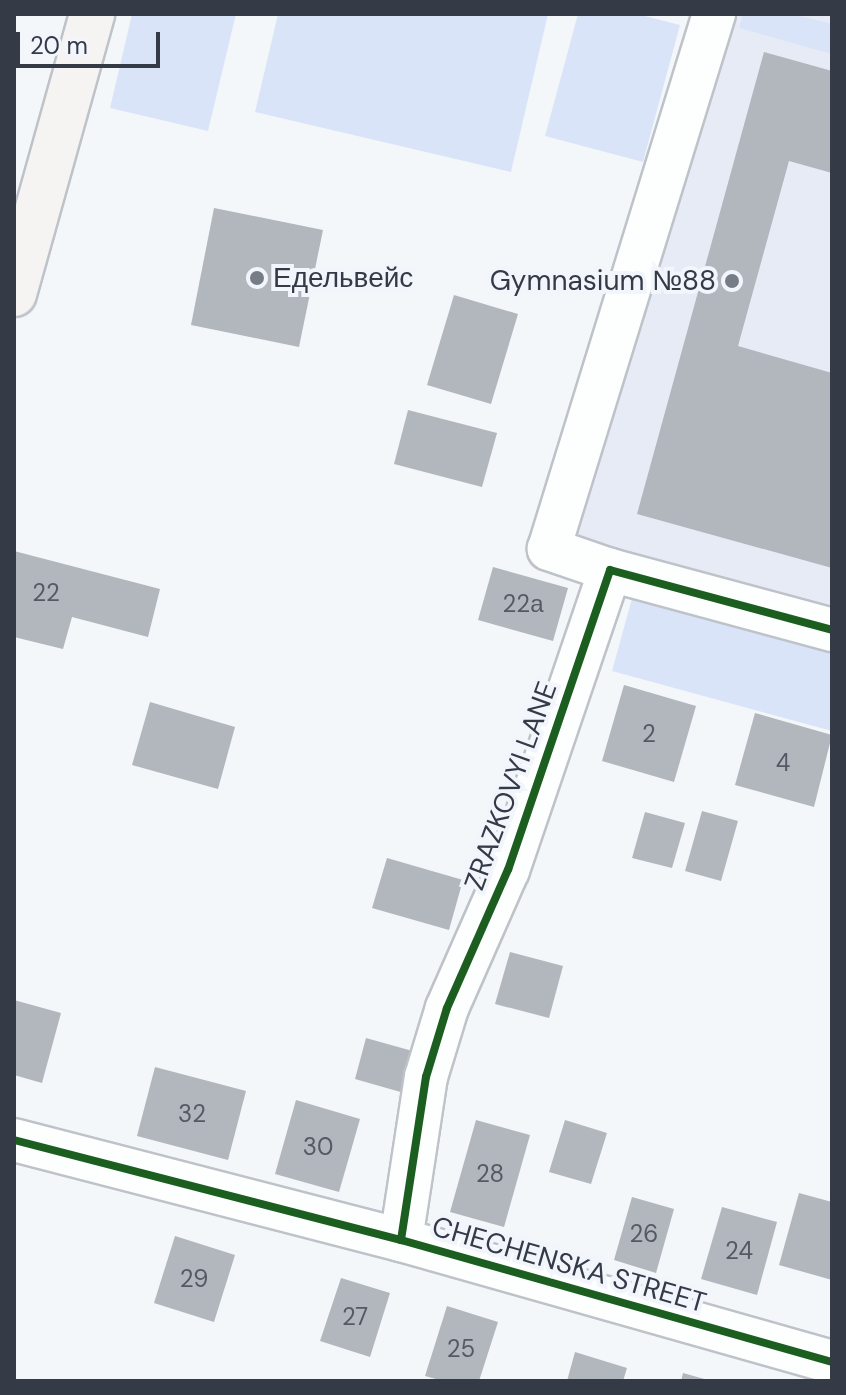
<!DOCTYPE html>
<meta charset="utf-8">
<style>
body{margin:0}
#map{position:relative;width:846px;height:1395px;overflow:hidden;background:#f4f7fa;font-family:"DM Sans",sans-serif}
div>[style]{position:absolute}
.built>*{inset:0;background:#e6ebf5}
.green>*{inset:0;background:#dae4f8}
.building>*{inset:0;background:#b2b6bd}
.roads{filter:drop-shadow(2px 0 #bec2c9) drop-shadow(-2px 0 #bec2c9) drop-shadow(0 2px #bec2c9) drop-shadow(0 -2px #bec2c9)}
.street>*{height:42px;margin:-21px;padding:0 21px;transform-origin:21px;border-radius:21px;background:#fdfefe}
.secondary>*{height:44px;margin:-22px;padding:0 22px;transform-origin:22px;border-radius:22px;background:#f5f4f2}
.cycleway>*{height:8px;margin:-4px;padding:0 4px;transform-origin:4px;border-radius:4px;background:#1b5e20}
.dots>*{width:22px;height:22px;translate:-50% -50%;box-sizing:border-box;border:4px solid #f2f6fc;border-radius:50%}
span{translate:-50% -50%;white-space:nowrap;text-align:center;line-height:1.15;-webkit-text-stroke:8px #f2f6fc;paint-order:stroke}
.number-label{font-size:24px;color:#545a64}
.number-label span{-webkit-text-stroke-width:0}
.poi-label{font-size:28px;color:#343b47}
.left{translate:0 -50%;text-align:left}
.right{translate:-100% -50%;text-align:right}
.street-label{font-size:28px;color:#343b47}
.frame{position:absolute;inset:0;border:16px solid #343b47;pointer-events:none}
.scale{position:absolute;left:16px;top:32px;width:144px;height:36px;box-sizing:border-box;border:4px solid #343b47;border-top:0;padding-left:10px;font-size:24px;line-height:28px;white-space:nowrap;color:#343b47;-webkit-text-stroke:6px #f2f6fc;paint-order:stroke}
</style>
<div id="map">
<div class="built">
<div style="clip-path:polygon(713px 14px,832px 14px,832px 630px,549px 549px)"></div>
</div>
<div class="green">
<div style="clip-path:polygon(132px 14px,236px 14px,208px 131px,110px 108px)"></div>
<div style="clip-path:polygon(278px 14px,548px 14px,511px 172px,255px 112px)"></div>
<div style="clip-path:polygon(578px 14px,637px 14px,680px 25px,643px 162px,545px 136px)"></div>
<div style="clip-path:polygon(743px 14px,792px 14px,832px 24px,832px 54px,739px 28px)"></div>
<div style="clip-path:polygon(636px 584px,832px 638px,832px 731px,612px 671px)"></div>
</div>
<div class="building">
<div style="clip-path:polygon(764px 52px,832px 71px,832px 173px,789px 161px,738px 346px,832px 373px,832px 568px,637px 514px)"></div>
<div style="clip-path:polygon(214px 208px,323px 230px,299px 347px,191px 325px)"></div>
<div style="clip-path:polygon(454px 295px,518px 314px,491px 404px,427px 385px)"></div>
<div style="clip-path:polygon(408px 410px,497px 433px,482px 487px,394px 464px)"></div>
<div style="clip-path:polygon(14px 551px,160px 589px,148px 637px,72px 617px,63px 649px,14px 637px)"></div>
<div style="clip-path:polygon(493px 567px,568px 588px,553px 641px,478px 620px)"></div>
<div style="clip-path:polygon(624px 685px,696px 706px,674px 782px,602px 761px)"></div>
<div style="clip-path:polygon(150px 702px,235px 727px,218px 789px,132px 765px)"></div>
<div style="clip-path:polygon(755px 713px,832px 735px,814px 807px,735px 785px)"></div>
<div style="clip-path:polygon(702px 811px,738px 821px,721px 881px,685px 871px)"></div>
<div style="clip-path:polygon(645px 812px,685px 823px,672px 868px,632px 858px)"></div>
<div style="clip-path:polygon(387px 858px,463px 880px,449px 930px,372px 908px)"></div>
<div style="clip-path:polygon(510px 952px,563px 966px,549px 1018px,495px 1004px)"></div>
<div style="clip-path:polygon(14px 1000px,61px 1013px,42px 1083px,14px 1075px)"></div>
<div style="clip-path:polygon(366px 1038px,416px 1052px,404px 1093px,355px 1079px)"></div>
<div style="clip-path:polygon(155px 1067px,246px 1091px,228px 1160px,137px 1136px)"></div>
<div style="clip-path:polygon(296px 1100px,360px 1119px,339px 1192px,275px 1174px)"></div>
<div style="clip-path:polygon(476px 1120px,530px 1135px,504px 1227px,450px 1212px)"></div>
<div style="clip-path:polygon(565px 1120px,607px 1133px,591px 1184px,549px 1172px)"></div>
<div style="clip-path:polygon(799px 1193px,832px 1202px,832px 1280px,779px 1265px)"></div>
<div style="clip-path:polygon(632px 1197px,674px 1209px,656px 1273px,614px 1260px)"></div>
<div style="clip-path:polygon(722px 1207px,777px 1222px,757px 1295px,701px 1279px)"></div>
<div style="clip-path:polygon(175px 1236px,235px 1255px,214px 1322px,154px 1303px)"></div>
<div style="clip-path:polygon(341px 1278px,390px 1293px,370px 1357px,320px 1341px)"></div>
<div style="clip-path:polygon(447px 1306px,498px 1322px,479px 1381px,443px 1381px,425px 1376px)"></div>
<div style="clip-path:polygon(575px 1352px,627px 1368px,623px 1381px,567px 1381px)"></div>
<div style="clip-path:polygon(683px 1373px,708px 1380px,708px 1381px,681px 1381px)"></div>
</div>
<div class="roads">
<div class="street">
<div style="left:610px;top:570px;width:65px;rotate:-161deg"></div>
<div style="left:549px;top:549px;width:560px;rotate:-72.86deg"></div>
<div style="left:14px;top:1140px;width:400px;rotate:14.5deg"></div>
<div style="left:401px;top:1240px;width:448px;rotate:15.8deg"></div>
<div style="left:401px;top:1240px;width:165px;rotate:-81.3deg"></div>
<div style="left:426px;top:1077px;width:72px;rotate:-73.1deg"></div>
<div style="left:447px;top:1008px;width:151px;rotate:-66.2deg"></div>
<div style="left:508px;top:870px;width:317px;rotate:-71.2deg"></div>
<div style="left:610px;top:570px;width:230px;rotate:15.1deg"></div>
</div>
<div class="secondary">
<div style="left:14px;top:294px;width:291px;rotate:-74.4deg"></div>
</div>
</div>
<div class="cycleway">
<div style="left:14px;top:1140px;width:400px;rotate:14.5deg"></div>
<div style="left:401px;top:1240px;width:448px;rotate:15.8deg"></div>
<div style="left:401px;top:1240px;width:165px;rotate:-81.3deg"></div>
<div style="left:426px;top:1077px;width:72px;rotate:-73.1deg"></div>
<div style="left:447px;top:1008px;width:151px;rotate:-66.2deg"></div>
<div style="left:508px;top:870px;width:317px;rotate:-71.2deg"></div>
<div style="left:610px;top:570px;width:230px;rotate:15.1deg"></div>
</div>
<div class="dots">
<div style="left:257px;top:278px;background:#777d86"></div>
<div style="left:732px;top:281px;background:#777d86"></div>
</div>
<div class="number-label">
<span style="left:46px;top:593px">22</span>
<span style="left:523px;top:604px">22а</span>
<span style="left:649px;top:734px">2</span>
<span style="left:783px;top:763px">4</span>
<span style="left:192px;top:1114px">32</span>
<span style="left:318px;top:1147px">30</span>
<span style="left:490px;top:1174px">28</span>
<span style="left:644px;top:1234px">26</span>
<span style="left:739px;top:1251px">24</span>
<span style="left:194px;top:1279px">29</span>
<span style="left:355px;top:1317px">27</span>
<span style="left:461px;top:1349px">25</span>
</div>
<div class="poi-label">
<span class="left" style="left:273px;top:278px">Едельвейс</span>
<span class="right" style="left:716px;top:281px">Gymnasium №88</span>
</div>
<div class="street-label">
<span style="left:511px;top:786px;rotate:-70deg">ZRAZKOVYI LANE</span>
<span style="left:569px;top:1265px;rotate:16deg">CHECHENSKA STREET</span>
</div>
<div class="frame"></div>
<div class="scale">20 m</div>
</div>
